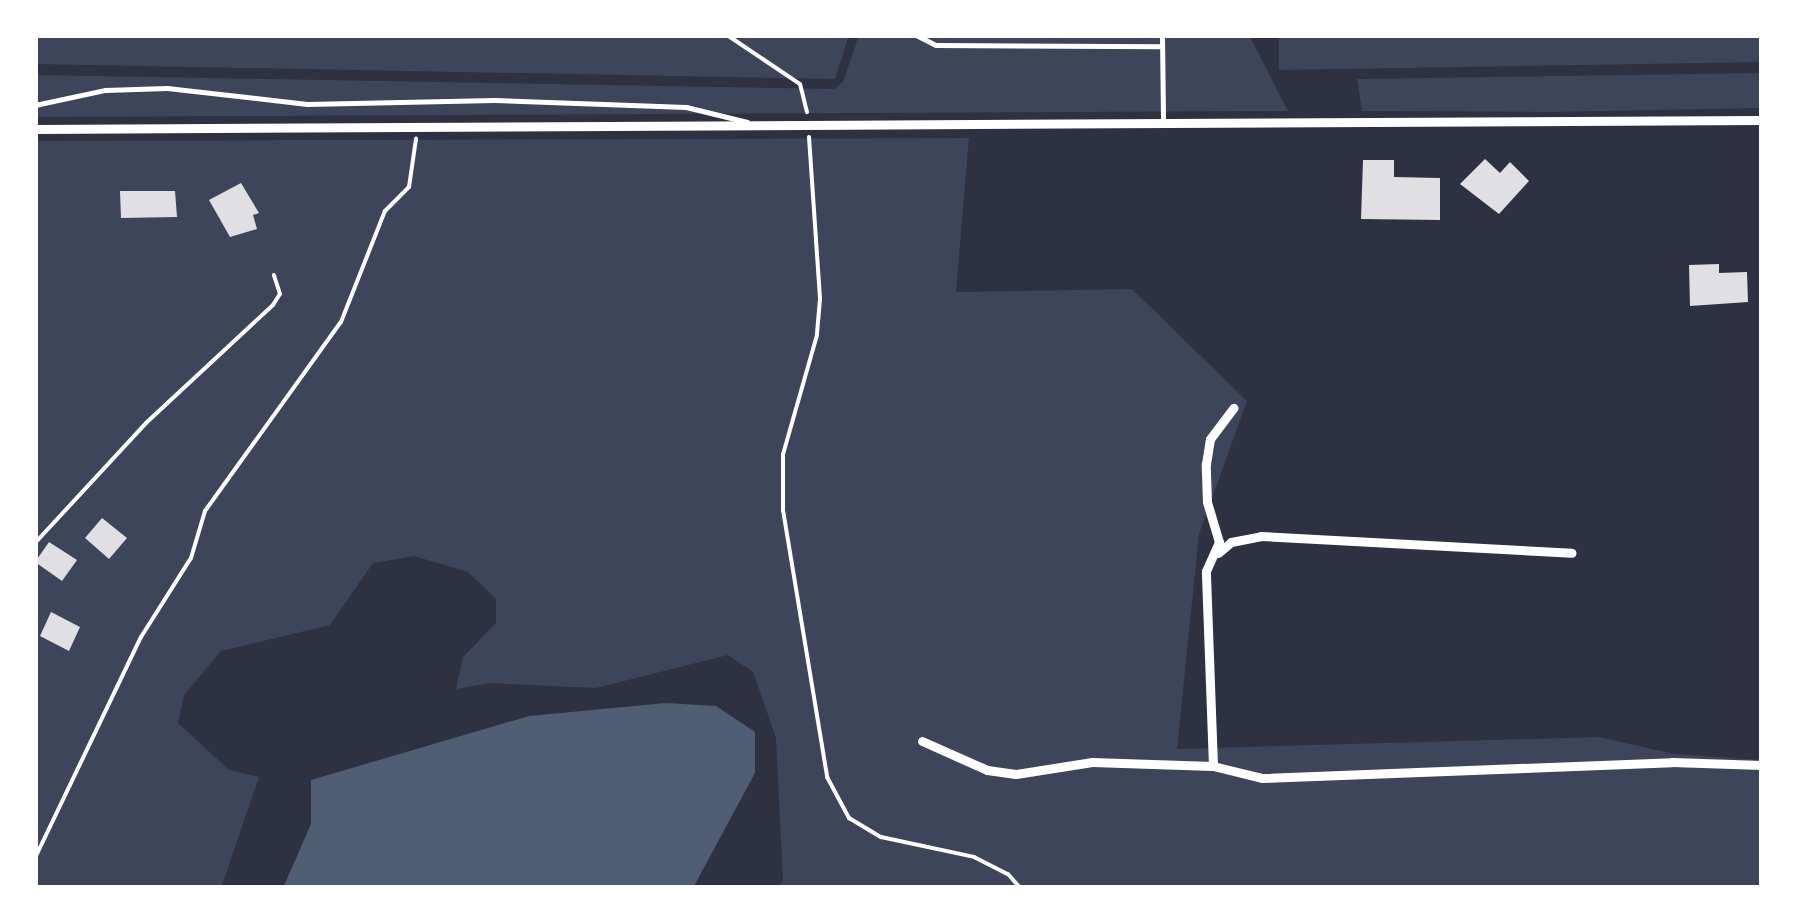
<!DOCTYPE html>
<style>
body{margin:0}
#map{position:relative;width:1797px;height:923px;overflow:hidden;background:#2d3142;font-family:Quicksand,sans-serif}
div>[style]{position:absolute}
.green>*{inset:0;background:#3c4559}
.water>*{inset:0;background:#4f5d75}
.building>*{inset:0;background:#e0e0e3}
.path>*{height:4px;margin:-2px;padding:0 2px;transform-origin:2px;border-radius:2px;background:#fff}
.service>*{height:5px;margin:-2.5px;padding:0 2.5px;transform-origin:2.5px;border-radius:2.5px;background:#fff}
.minor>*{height:9px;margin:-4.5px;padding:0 4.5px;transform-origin:4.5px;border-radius:4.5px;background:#fff}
span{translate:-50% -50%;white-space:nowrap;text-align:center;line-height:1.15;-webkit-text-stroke:10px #fff;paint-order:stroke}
.frame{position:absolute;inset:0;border:38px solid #fff;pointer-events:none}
</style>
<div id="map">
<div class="green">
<div style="clip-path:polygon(35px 35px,849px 35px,835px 79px,35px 64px)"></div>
<div style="clip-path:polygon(859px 35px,1249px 35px,1288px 111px,35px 117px,35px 75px,834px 89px,843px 82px)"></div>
<div style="clip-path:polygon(1279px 35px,1762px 35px,1762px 62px,1279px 70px)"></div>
<div style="clip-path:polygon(1762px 73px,1762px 108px,1552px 112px,1362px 111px,1357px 79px)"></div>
<div style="clip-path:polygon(969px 138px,956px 292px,1132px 289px,1247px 401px,1199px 534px,1177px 749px,1599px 737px,1674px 754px,1762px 760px,1762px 888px,778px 888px,783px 881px,776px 738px,753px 672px,728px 655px,596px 688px,489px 683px,456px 689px,463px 657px,496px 623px,496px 599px,468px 572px,414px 556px,373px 563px,330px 625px,221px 651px,184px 695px,178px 723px,229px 770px,259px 777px,221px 888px,35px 888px,35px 141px)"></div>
</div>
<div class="water">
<div style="clip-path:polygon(666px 703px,716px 706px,755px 732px,755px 773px,693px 888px,283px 888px,311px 824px,311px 780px,529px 716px)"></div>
</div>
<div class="building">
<div style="clip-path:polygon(1485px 159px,1500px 173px,1510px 162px,1529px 181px,1499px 214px,1460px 184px)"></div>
<div style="clip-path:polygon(1363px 160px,1394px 160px,1394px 177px,1440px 178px,1440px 220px,1361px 219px)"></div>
<div style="clip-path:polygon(241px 183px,259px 213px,253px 215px,257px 229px,230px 237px,209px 200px)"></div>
<div style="clip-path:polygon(120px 191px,175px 191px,177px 217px,121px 218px)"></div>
<div style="clip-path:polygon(1719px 264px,1719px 273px,1747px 272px,1748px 302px,1690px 306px,1689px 265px)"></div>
<div style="clip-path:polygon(102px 518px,127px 538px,109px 559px,85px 538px)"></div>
<div style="clip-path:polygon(49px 542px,77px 560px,62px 581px,35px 562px)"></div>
<div style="clip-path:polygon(51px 612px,80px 627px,69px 651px,40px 636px)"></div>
</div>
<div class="path">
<div style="left:727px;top:35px;width:88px;rotate:33.9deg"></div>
<div style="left:800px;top:84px;width:29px;rotate:76deg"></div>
<div style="left:809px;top:137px;width:162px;rotate:86.1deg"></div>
<div style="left:820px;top:299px;width:36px;rotate:95deg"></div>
<div style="left:817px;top:335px;width:124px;rotate:105.9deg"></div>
<div style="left:783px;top:454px;width:56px;rotate:90deg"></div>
<div style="left:783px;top:510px;width:271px;rotate:80.6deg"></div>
<div style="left:827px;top:777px;width:47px;rotate:61.8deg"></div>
<div style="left:849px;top:818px;width:37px;rotate:31deg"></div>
<div style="left:881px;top:837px;width:95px;rotate:12.1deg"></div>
<div style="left:974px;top:857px;width:38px;rotate:27deg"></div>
<div style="left:1008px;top:874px;width:18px;rotate:49deg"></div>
<div style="left:35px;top:543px;width:163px;rotate:-47.2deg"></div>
<div style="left:146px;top:423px;width:173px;rotate:-42.9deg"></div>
<div style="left:273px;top:305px;width:13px;rotate:-58deg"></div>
<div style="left:280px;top:294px;width:20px;rotate:-108deg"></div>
<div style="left:35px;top:858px;width:245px;rotate:-64.4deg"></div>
<div style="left:141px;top:637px;width:93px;rotate:-57.7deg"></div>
<div style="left:191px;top:558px;width:49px;rotate:-73.4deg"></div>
<div style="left:205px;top:511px;width:233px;rotate:-54.3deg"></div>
<div style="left:341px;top:322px;width:119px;rotate:-68.4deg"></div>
<div style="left:385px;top:211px;width:34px;rotate:-45deg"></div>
<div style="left:409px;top:187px;width:49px;rotate:-81.7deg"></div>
</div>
<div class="service">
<div style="left:916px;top:35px;width:22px;rotate:27deg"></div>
<div style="left:936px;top:45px;width:226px;rotate:0.3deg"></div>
<div style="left:1162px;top:35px;width:88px;rotate:89.3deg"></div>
<div style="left:35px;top:105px;width:72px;rotate:-12.1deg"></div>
<div style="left:105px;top:90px;width:62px;rotate:-1.8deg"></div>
<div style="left:167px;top:88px;width:141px;rotate:6.5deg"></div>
<div style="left:307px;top:104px;width:187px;rotate:-1.2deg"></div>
<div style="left:494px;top:100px;width:192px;rotate:2.1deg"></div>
<div style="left:686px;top:107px;width:63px;rotate:13.8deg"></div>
</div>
<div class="minor">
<div style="left:35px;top:129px;width:1727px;rotate:-0.3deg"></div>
<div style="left:1218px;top:553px;width:17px;rotate:-40deg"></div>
<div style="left:1231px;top:542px;width:31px;rotate:-11deg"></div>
<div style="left:1261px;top:536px;width:311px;rotate:3.1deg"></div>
<div style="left:922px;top:741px;width:71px;rotate:24deg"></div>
<div style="left:987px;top:770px;width:29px;rotate:8deg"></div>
<div style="left:1016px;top:774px;width:77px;rotate:-9deg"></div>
<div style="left:1092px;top:762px;width:121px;rotate:1.9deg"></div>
<div style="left:1213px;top:766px;width:50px;rotate:13.8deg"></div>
<div style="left:1262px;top:778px;width:410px;rotate:-2.2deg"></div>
<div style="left:1672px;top:762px;width:90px;rotate:1.9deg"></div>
<div style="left:1213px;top:766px;width:195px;rotate:-92.1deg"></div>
<div style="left:1206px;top:571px;width:32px;rotate:-66deg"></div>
<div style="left:1219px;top:542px;width:42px;rotate:-106.7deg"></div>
<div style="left:1207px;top:502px;width:38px;rotate:-92deg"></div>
<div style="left:1206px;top:464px;width:25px;rotate:-81deg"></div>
<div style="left:1210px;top:439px;width:39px;rotate:-53deg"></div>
</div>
<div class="frame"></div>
</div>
